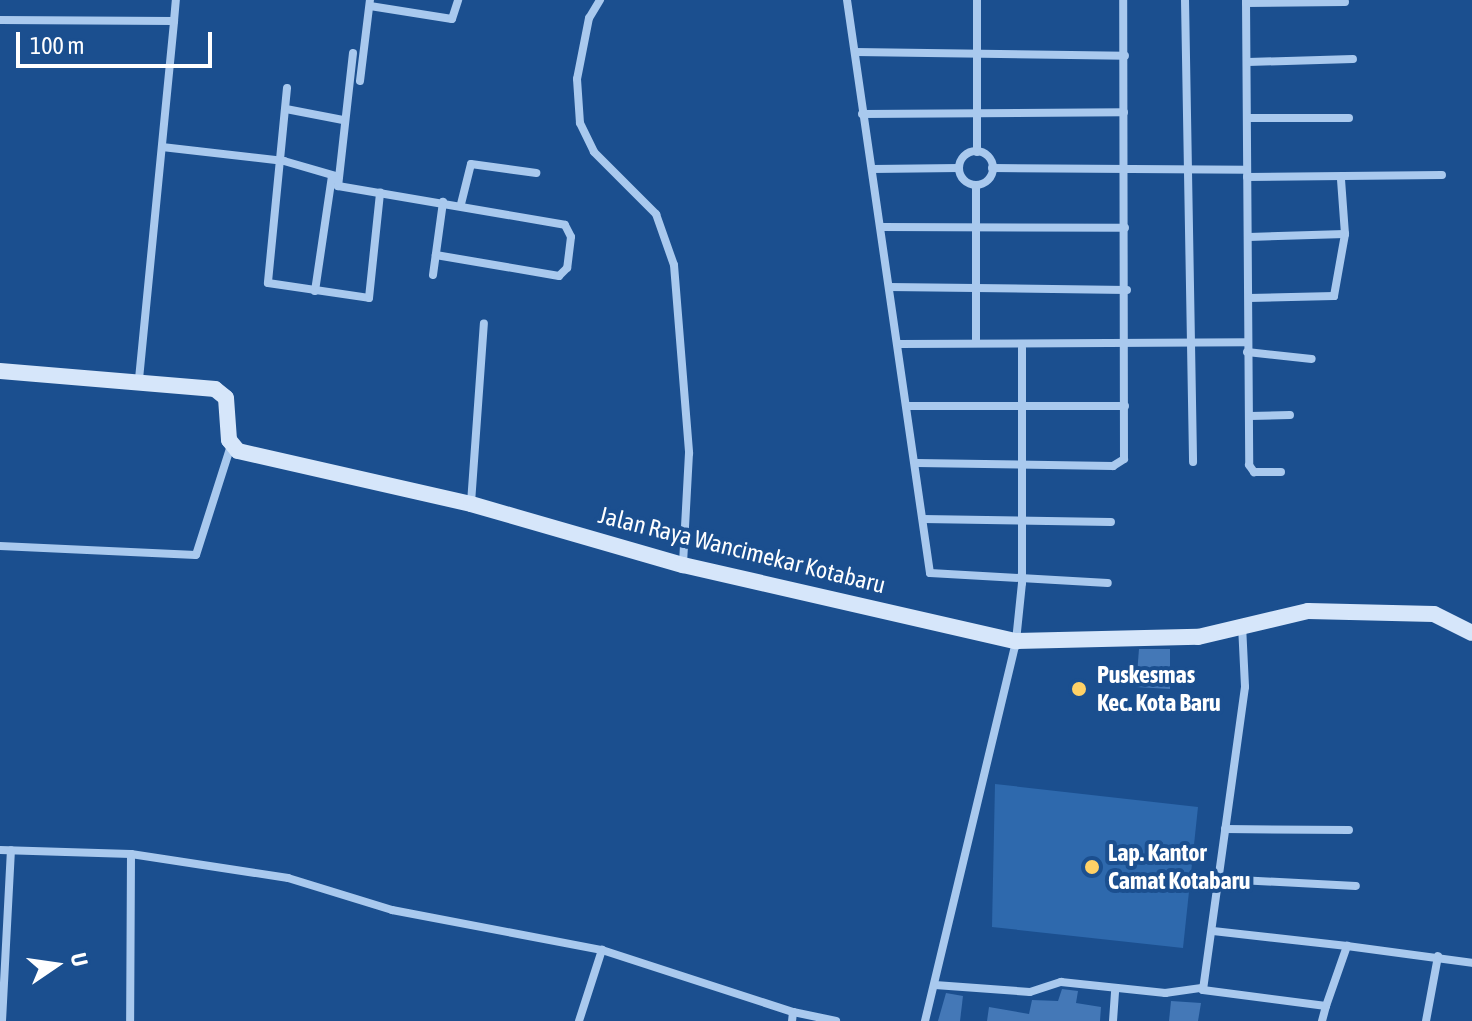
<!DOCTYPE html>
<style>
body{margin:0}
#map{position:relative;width:1472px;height:1021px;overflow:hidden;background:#1b4f8f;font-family:"Asap Condensed",sans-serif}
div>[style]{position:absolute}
.green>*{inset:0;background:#2e69ad}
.building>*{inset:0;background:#4478b7}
.street>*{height:8px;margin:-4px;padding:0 4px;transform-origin:4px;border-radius:4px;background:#a9c9ee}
.street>.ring{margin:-4px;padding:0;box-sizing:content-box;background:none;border:8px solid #a9c9ee;border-radius:50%}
.secondary>*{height:16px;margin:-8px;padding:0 8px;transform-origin:8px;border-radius:8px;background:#d6e6fa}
.dots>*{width:22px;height:22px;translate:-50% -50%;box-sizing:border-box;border:4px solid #1b4f8f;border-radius:50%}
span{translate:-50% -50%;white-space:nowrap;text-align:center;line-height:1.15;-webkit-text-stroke:8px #1b4f8f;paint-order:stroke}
.street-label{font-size:24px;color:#fff}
.poi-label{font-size:24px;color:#fff;font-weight:700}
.left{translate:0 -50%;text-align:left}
.north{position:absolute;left:16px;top:925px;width:80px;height:80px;-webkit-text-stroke:6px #1b4f8f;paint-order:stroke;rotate:77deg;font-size:22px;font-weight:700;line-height:32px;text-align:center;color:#fff}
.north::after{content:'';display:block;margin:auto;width:28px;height:36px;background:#fff;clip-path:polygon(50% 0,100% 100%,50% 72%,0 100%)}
.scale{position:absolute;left:16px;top:32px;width:196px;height:36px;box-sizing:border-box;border:4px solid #fff;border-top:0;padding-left:10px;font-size:24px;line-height:28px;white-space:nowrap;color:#fff;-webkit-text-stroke:6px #1b4f8f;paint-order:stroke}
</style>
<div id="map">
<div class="green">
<div style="clip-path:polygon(995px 784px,1198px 807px,1183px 948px,992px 927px)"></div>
</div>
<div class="building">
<div style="clip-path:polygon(1139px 649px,1170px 649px,1170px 689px,1136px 687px)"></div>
<div style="clip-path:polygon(1062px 989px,1078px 991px,1076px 1003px,1101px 1007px,1100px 1021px,987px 1021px,989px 1007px,1029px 1014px,1032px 1000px,1058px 1001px)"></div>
<div style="clip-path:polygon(946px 993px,963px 996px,960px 1021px,938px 1021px)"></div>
<div style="clip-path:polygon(1171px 1001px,1201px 1003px,1198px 1021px,1169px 1021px)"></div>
</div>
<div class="street">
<div style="left:600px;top:0;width:21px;rotate:121deg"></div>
<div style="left:589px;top:18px;width:62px;rotate:101.1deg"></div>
<div style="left:577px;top:79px;width:44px;rotate:86.1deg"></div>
<div style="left:580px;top:123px;width:32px;rotate:64deg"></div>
<div style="left:594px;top:152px;width:88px;rotate:45deg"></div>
<div style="left:656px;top:214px;width:54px;rotate:70.6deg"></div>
<div style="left:674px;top:265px;width:189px;rotate:85.4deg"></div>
<div style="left:689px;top:453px;width:112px;rotate:93.1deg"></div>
<div style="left:847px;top:0;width:579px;rotate:81.76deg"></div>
<div style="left:930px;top:573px;width:178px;rotate:3.2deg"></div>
<div style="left:1185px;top:0;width:462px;rotate:89deg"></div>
<div style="left:1246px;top:0;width:465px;rotate:89.6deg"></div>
<div style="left:1249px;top:465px;width:9px;rotate:54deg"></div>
<div style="left:1254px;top:472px;width:27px"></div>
<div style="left:1246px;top:3px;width:99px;rotate:-0.6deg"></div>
<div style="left:370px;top:6px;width:83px;rotate:9deg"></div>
<div style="left:452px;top:19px;width:20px;rotate:-72deg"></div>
<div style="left:0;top:20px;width:174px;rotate:0.3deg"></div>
<div style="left:174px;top:21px;width:21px;rotate:-85deg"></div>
<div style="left:855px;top:52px;width:270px;rotate:0.8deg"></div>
<div style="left:353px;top:53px;width:134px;rotate:96.4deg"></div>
<div style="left:338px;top:186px;width:230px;rotate:9.7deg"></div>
<div style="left:565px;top:225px;width:13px;rotate:63deg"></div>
<div style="left:571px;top:237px;width:31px;rotate:97deg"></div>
<div style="left:567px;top:268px;width:11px;rotate:135deg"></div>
<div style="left:559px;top:276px;width:125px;rotate:-170.3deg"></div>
<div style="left:1248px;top:62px;width:105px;rotate:-1.6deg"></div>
<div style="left:360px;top:81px;width:82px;rotate:-83deg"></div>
<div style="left:287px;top:88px;width:196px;rotate:95.6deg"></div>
<div style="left:268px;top:283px;width:102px;rotate:8.4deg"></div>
<div style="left:369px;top:298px;width:106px;rotate:-84deg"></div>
<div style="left:286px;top:109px;width:58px;rotate:10.9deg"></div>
<div style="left:862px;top:114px;width:262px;rotate:-0.4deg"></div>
<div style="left:1248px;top:118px;width:101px"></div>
<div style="left:162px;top:147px;width:123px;rotate:6.5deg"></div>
<div style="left:284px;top:161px;width:57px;rotate:16.2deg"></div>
<div class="ring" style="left:959px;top:151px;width:26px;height:26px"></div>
<div style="left:977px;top:152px;width:152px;rotate:-90deg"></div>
<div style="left:992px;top:168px;width:255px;rotate:0.4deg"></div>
<div style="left:872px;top:169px;width:87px;rotate:-0.7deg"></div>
<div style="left:1247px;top:177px;width:195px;rotate:-0.6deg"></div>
<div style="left:976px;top:185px;width:158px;rotate:90deg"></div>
<div style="left:461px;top:204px;width:41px;rotate:-76deg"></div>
<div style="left:471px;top:164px;width:66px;rotate:7.9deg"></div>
<div style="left:881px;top:227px;width:244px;rotate:0.2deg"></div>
<div style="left:1249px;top:237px;width:96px;rotate:-1.8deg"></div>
<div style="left:433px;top:275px;width:74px;rotate:-82.2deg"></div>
<div style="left:889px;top:287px;width:238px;rotate:0.7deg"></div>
<div style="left:315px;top:291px;width:116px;rotate:-81.6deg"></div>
<div style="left:1249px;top:298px;width:85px;rotate:-1.3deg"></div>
<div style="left:1334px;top:296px;width:63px;rotate:-79.9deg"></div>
<div style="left:1345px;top:234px;width:55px;rotate:-94.2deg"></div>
<div style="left:900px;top:344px;width:348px;rotate:-0.3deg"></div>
<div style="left:1247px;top:352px;width:65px;rotate:6.1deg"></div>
<div style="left:139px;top:379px;width:360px;rotate:-84.4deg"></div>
<div style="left:909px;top:406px;width:216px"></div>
<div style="left:1250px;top:416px;width:40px;rotate:-1.4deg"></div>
<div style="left:917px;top:463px;width:196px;rotate:0.9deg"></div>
<div style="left:1113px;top:466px;width:13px;rotate:-32deg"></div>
<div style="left:1124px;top:459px;width:459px;rotate:-90.1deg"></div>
<div style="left:471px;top:503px;width:180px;rotate:-85.9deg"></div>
<div style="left:923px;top:519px;width:188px;rotate:0.9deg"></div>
<div style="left:0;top:546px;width:196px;rotate:2.6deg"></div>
<div style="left:196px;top:555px;width:115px;rotate:-72.3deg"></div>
<div style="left:1242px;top:625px;width:62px;rotate:87.2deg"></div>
<div style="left:1245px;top:687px;width:306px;rotate:97.9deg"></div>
<div style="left:1203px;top:990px;width:124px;rotate:7.4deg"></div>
<div style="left:1326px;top:1006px;width:64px;rotate:-70.7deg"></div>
<div style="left:1347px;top:946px;width:126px;rotate:7.7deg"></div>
<div style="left:1225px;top:829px;width:124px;rotate:0.5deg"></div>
<div style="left:0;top:850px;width:131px;rotate:1.7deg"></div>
<div style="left:131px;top:854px;width:167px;rotate:90.3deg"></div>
<div style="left:131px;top:854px;width:159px;rotate:8.7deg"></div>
<div style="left:288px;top:878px;width:109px;rotate:17.1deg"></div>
<div style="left:392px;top:910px;width:214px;rotate:10.8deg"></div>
<div style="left:602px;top:950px;width:201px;rotate:18deg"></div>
<div style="left:793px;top:1012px;width:9px;rotate:96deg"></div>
<div style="left:1220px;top:879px;width:136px;rotate:2.9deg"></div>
<div style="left:1213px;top:931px;width:135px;rotate:6.4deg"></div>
<div style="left:935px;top:985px;width:95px;rotate:4.2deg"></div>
<div style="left:1030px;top:992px;width:33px;rotate:-18deg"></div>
<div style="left:1061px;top:982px;width:105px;rotate:6deg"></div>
<div style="left:1165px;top:993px;width:37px;rotate:-8deg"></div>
<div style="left:793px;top:1012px;width:44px;rotate:11.8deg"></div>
<div style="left:2px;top:1021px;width:171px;rotate:-87deg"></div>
<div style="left:579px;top:1021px;width:75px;rotate:-72.1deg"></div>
<div style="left:925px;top:1021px;width:391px;rotate:-76.5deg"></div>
<div style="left:1016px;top:641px;width:58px;rotate:-84.1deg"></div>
<div style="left:1022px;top:583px;width:235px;rotate:-90deg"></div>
<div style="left:1113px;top:1021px;width:30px;rotate:-86deg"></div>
<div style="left:1322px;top:1021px;width:16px;rotate:-75deg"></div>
<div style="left:1426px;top:1021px;width:66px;rotate:-79.5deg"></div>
</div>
<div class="secondary">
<div style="left:0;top:371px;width:216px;rotate:4.8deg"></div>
<div style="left:215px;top:389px;width:14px;rotate:39deg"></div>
<div style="left:226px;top:398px;width:42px;rotate:85.9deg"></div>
<div style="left:229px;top:440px;width:14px;rotate:51deg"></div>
<div style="left:238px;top:451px;width:239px;rotate:12.8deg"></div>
<div style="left:471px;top:504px;width:221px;rotate:16.1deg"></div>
<div style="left:683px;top:565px;width:342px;rotate:12.9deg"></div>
<div style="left:1016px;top:641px;width:182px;rotate:-1.3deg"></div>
<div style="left:1198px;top:637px;width:113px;rotate:-13.3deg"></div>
<div style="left:1308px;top:611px;width:126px;rotate:1.4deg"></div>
<div style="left:1434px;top:614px;width:42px;rotate:26.6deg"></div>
</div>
<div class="dots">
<div style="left:1079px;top:689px;background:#ffd166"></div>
<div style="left:1092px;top:867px;background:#ffd166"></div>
</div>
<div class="street-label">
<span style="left:742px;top:550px;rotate:14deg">Jalan Raya Wancimekar Kotabaru</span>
</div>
<div class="poi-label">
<span class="left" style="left:1097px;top:689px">Puskesmas<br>Kec. Kota Baru</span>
<span class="left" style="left:1108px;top:867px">Lap. Kantor<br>Camat Kotabaru</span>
</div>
<div class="north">U</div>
<div class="scale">100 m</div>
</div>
